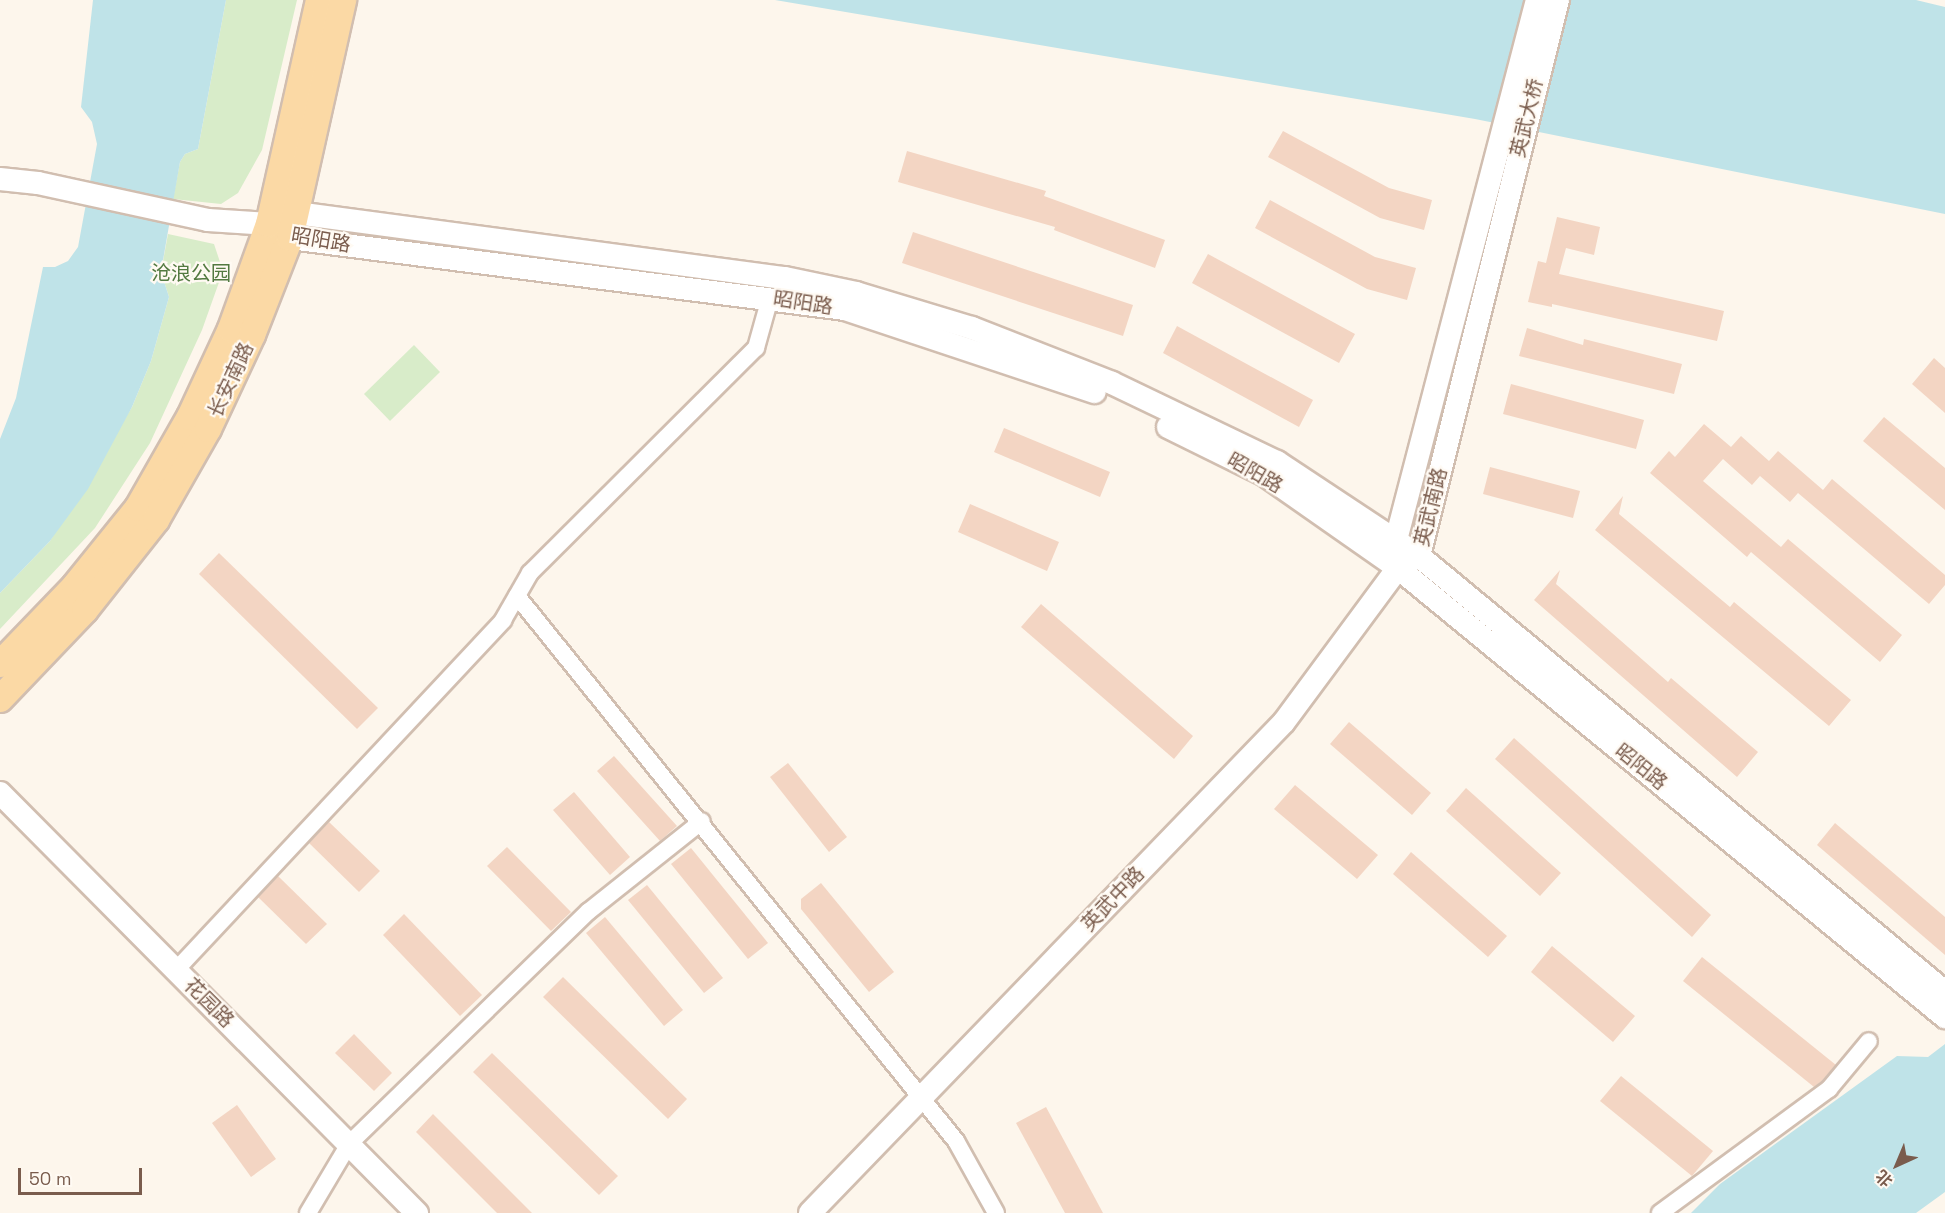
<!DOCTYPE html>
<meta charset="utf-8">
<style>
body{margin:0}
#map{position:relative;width:1945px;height:1213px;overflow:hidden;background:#fdf6ec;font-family:"Space Grotesk","Noto Sans SC",sans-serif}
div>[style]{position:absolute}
.green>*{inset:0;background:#d8ecc9}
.water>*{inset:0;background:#bfe3e8}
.building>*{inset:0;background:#f3d5c3}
.roads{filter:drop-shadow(2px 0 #d1beb0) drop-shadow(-2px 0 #d1beb0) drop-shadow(0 2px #d1beb0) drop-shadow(0 -2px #d1beb0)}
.street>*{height:16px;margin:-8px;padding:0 8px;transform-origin:8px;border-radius:8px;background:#fff}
.secondary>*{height:22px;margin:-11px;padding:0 11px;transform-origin:11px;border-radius:11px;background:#fff}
.primary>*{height:26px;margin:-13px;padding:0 13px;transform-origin:13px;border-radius:13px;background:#fbd9a5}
span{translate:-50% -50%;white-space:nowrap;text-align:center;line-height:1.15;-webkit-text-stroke:4.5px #fffaf3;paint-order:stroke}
.street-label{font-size:20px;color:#7a5c4d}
.park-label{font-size:20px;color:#537a41}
.north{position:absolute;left:1867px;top:1135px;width:60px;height:60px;-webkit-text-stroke:4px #fffaf3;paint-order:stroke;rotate:224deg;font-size:16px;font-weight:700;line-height:24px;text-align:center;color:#7a5c4d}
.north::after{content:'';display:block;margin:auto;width:21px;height:27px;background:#7a5c4d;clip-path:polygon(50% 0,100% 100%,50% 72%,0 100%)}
.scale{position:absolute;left:18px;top:1168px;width:124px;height:27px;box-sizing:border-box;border:3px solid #7a5c4d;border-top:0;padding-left:8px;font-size:18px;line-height:21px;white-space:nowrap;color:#7a5c4d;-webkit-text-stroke:4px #fffaf3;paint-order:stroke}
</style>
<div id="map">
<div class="green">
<div style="clip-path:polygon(226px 0,297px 0,262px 150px,238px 193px,221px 204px,173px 199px,180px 162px,185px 154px,198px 149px)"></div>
<div style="clip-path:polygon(168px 234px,214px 244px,223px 271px,202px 330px,150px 443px,95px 528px,0 629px,0 593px,50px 541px,132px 407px,151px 361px,169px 297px,161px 272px)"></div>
<div style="clip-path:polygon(414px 345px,440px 372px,390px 421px,364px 394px)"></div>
</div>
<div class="water">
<div style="clip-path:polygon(93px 0,226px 0,198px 149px,185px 154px,180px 162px,161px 272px,169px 297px,151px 361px,132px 407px,88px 489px,50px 541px,0 593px,0 439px,16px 398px,43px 267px,55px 267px,68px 261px,78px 247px,97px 144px,92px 122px,81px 107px)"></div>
<div style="clip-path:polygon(775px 0,1916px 0,1945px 7px,1945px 214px,1475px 119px)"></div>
<div style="clip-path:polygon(1945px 1044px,1945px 1192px,1916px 1213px,1691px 1213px,1720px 1184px,1897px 1056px,1928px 1057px)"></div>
</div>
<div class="building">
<div style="clip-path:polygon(1283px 131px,1389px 188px,1432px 200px,1424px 230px,1380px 218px,1268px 157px)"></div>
<div style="clip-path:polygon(907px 151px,1046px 191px,1044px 196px,1165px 240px,1155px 268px,1054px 230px,1055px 227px,898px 182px)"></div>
<div style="clip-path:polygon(1270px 200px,1375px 257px,1416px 268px,1407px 300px,1367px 289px,1255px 228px)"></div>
<div style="clip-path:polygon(1557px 217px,1600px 227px,1594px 255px,1566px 248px,1559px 274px,1724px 311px,1717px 341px,1552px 304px,1552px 307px,1528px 302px,1538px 261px,1546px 263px)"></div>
<div style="clip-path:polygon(913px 232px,1133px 305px,1123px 336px,902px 263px)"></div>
<div style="clip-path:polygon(1208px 254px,1355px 334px,1339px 363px,1192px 283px)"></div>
<div style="clip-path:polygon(1177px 326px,1313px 400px,1299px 427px,1163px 353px)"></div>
<div style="clip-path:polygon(1527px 328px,1583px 345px,1584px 339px,1682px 364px,1674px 394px,1519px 356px)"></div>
<div style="clip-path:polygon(1934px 358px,1945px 368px,1945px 413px,1912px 384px)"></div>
<div style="clip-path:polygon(1511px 384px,1644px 420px,1636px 449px,1503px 414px)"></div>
<div style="clip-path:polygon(1884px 417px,1945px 468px,1945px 510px,1863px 441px)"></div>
<div style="clip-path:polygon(1704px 424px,1731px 447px,1741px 436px,1769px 461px,1778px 451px,1823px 490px,1832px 479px,1945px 575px,1945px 585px,1929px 604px,1798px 493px,1790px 502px,1760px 476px,1752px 485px,1723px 459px,1703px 481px,1781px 547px,1788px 539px,1902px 635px,1880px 662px,1751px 552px,1747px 557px,1650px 473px,1669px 451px,1675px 457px)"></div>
<div style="clip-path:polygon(1004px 428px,1110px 472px,1100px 497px,994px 452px)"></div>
<div style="clip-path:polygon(1490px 467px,1580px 491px,1573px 518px,1483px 494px)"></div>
<div style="clip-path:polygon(1623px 496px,1619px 514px,1730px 607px,1734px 602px,1851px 700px,1829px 726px,1595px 530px)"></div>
<div style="clip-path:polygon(970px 504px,1059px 542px,1047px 571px,958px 532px)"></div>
<div style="clip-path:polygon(219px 553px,378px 708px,357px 729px,199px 574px)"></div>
<div style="clip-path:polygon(1560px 570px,1556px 584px,1668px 682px,1671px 678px,1758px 752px,1737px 777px,1534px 600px)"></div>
<div style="clip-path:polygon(1041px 604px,1193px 736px,1174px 759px,1021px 627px)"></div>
<div style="clip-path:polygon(1349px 722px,1431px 793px,1412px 815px,1330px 744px)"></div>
<div style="clip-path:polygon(1514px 738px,1711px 915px,1692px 937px,1495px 759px)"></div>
<div style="clip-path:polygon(614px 756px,677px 826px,660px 841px,597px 771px)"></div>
<div style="clip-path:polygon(788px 763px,847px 837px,829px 852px,770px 777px)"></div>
<div style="clip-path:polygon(1295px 785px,1378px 855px,1357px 879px,1274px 809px)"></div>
<div style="clip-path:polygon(1466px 788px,1561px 873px,1540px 896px,1446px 811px)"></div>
<div style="clip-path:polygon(574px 792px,630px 857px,610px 875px,553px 810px)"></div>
<div style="clip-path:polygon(329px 822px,380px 871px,359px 892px,309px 843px)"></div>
<div style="clip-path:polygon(1835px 823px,1945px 917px,1945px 955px,1817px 845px)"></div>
<div style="clip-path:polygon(507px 847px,571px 912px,551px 931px,487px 866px)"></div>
<div style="clip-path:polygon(691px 848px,768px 943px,748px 959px,671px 864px)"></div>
<div style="clip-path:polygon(1411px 852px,1507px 936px,1488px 957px,1393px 874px)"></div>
<div style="clip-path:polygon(278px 876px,327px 924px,306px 944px,258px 897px)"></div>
<div style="clip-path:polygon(821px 883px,894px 972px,869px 992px,801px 909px,801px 899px)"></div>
<div style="clip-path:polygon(647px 885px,723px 978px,704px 993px,628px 900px)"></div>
<div style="clip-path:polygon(404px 914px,482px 995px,460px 1016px,383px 935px)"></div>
<div style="clip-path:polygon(605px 917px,683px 1010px,664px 1026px,586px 933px)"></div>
<div style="clip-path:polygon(1552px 946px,1635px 1016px,1613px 1042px,1531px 972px)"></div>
<div style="clip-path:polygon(1702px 957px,1836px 1065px,1822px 1081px,1814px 1087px,1683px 981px)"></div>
<div style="clip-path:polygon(563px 977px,687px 1099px,668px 1119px,543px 997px)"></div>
<div style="clip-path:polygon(354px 1034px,392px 1073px,374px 1091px,335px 1053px)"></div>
<div style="clip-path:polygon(492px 1053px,618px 1176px,599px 1195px,473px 1072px)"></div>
<div style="clip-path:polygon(1621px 1076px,1713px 1151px,1692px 1176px,1600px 1101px)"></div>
<div style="clip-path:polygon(237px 1105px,276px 1159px,251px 1177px,212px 1123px)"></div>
<div style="clip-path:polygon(1046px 1107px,1103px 1213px,1065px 1213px,1016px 1123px)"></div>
<div style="clip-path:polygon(433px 1114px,532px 1213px,497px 1213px,416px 1132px)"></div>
</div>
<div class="roads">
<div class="street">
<div style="left:517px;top:596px;width:700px;rotate:51.15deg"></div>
<div style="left:956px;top:1141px;width:82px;rotate:60.9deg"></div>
<div style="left:176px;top:970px;width:479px;rotate:-46.9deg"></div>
<div style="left:503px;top:620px;width:54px;rotate:-60.1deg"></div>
<div style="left:530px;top:573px;width:319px;rotate:-44.9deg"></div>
<div style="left:756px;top:348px;width:52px;rotate:-74.4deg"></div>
<div style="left:308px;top:1213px;width:80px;rotate:-59.3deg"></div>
<div style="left:349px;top:1144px;width:334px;rotate:-44.2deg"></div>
<div style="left:589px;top:911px;width:144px;rotate:-38.5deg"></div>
<div style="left:1660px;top:1213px;width:210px;rotate:-36.3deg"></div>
<div style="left:1829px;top:1089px;width:62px;rotate:-50.2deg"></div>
</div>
<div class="secondary">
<div style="left:0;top:179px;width:38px;rotate:6deg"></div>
<div style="left:38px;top:183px;width:174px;rotate:12.3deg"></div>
<div style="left:208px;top:220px;width:61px;rotate:3.8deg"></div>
<div style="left:269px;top:224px;width:29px;rotate:-22deg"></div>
<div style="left:296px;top:213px;width:493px;rotate:7.6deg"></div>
<div style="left:785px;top:278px;width:73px;rotate:11.9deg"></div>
<div style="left:856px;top:293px;width:121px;rotate:16.8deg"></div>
<div style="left:972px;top:328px;width:150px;rotate:21.4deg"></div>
<div style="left:1112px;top:383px;width:183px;rotate:25.6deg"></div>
<div style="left:1277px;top:462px;width:170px;rotate:33.5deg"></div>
<div style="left:1419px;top:556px;width:683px;rotate:39.66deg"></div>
<div style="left:275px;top:228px;width:18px;rotate:34deg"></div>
<div style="left:290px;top:238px;width:560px;rotate:7.29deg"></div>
<div style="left:845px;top:309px;width:263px;rotate:18.4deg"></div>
<div style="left:1168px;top:427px;width:108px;rotate:26.3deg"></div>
<div style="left:1265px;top:475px;width:162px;rotate:35deg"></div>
<div style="left:1398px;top:568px;width:708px;rotate:39.38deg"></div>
<div style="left:1397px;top:555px;width:15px;rotate:-94deg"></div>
<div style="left:1396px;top:540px;width:558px;rotate:-75.37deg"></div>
<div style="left:0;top:793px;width:592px;rotate:45.21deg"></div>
<div style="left:810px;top:1213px;width:682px;rotate:-46.01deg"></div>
<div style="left:1284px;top:722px;width:192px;rotate:-53.5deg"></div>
<div style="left:1398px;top:568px;width:24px;rotate:-30deg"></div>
<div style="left:1419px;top:556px;width:573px;rotate:-75.96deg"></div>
</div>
<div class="primary">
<div style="left:0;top:664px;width:108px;rotate:-46.1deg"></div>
<div style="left:75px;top:586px;width:100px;rotate:-51.1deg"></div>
<div style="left:138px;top:508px;width:105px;rotate:-60.3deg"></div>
<div style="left:190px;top:417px;width:97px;rotate:-65deg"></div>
<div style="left:231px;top:329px;width:112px;rotate:-70.1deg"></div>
<div style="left:269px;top:224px;width:230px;rotate:-77.4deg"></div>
<div style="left:0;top:699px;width:123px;rotate:-46.3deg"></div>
<div style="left:85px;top:610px;width:115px;rotate:-51.7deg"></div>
<div style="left:156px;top:520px;width:105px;rotate:-60.3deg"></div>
<div style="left:208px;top:429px;width:104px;rotate:-64.9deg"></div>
<div style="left:252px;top:335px;width:104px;rotate:-68.6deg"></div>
<div style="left:290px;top:238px;width:244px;rotate:-77.4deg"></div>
</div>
</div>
<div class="street-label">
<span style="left:1527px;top:118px;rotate:-76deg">英武大桥</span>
<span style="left:321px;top:240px;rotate:10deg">昭阳路</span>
<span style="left:803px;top:303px;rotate:9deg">昭阳路</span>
<span style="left:231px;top:380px;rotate:-65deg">长安南路</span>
<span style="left:1255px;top:473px;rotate:30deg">昭阳路</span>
<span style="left:1431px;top:507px;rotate:-76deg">英武南路</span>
<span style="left:1641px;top:767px;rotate:39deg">昭阳路</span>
<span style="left:1113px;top:899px;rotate:-46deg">英武中路</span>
<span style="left:209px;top:1003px;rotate:45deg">花园路</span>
</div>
<div class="park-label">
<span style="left:191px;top:273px">沧浪公园</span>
</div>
<div class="north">北</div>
<div class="scale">50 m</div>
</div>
